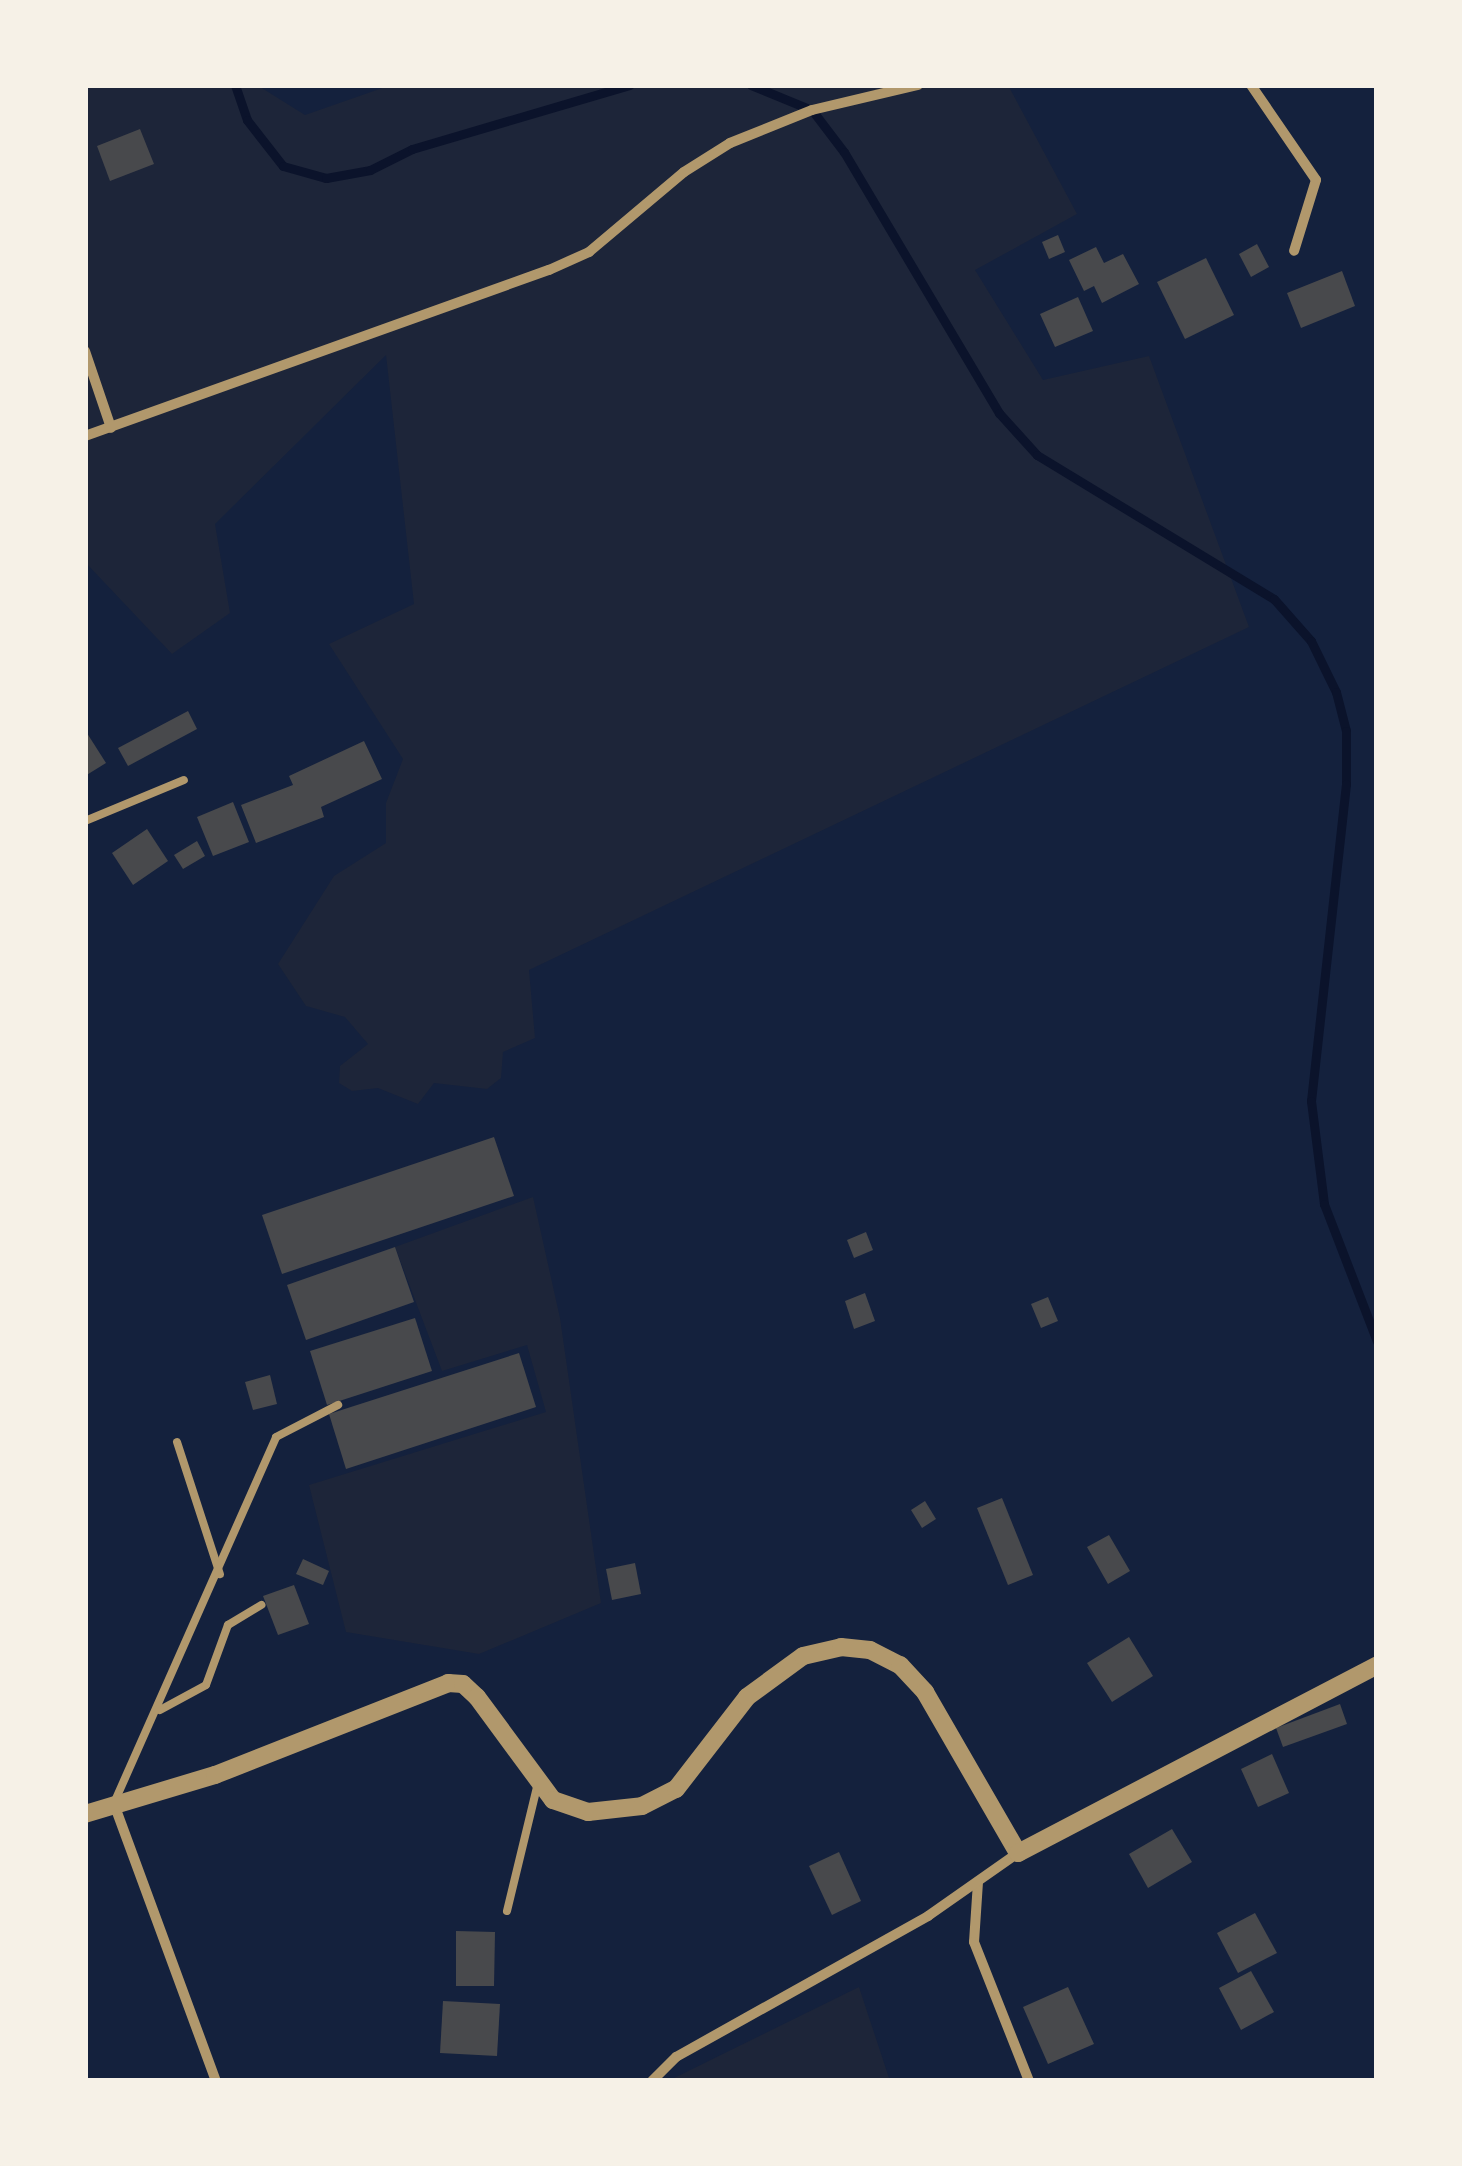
<!DOCTYPE html>
<style>
body{margin:0}
#map{position:relative;width:1462px;height:2166px;overflow:hidden;background:#14213d;font-family:Barlow,sans-serif}
div>[style]{position:absolute}
.green>*{inset:0;background:#1d2539}
.stream>*{height:9px;margin:-4.5px;padding:0 4.5px;transform-origin:4.5px;border-radius:4.5px;background:#0b132b}
.building>*{inset:0;background:#48494c}
.service>*{height:8px;margin:-4px;padding:0 4px;transform-origin:4px;border-radius:4px;background:#b1986c}
.minor>*{height:10px;margin:-5px;padding:0 5px;transform-origin:5px;border-radius:5px;background:#b1986c}
.tertiary>*{height:18px;margin:-9px;padding:0 9px;transform-origin:9px;border-radius:9px;background:#b1986c}
span{translate:-50% -50%;white-space:nowrap;text-align:center;line-height:1.15;-webkit-text-stroke:10px #f6f1e7;paint-order:stroke}
.frame{position:absolute;inset:0;border:88px solid #f6f1e7;pointer-events:none}
</style>
<div id="map">
<div class="green">
<div style="clip-path:polygon(85px 85px,257px 85px,305px 115px,391px 85px,1008px 85px,1077px 214px,975px 270px,1043px 380px,1149px 356px,1249px 627px,529px 970px,535px 1038px,503px 1052px,501px 1078px,487px 1089px,434px 1083px,418px 1104px,378px 1088px,352px 1091px,339px 1083px,340px 1066px,368px 1044px,345px 1017px,306px 1006px,278px 964px,334px 876px,386px 843px,386px 803px,403px 759px,329px 644px,414px 604px,386px 355px,215px 524px,230px 613px,172px 654px,85px 562px)"></div>
<div style="clip-path:polygon(533px 1197px,560px 1318px,601px 1603px,479px 1654px,346px 1632px,309px 1485px,546px 1412px,527px 1345px,442px 1371px,395px 1247px)"></div>
<div style="clip-path:polygon(859px 1987px,890px 2081px,670px 2081px,670px 2080px)"></div>
</div>
<div class="stream">
<div style="left:235px;top:85px;width:37px;rotate:71deg"></div>
<div style="left:247px;top:120px;width:58px;rotate:52deg"></div>
<div style="left:283px;top:166px;width:45px;rotate:15.6deg"></div>
<div style="left:326px;top:178px;width:45px;rotate:-10.3deg"></div>
<div style="left:370px;top:170px;width:47px;rotate:-26.6deg"></div>
<div style="left:412px;top:149px;width:227px;rotate:-16.4deg"></div>
<div style="left:751px;top:85px;width:66px;rotate:22.3deg"></div>
<div style="left:812px;top:110px;width:53px;rotate:52.7deg"></div>
<div style="left:844px;top:152px;width:304px;rotate:59.3deg"></div>
<div style="left:999px;top:413px;width:57px;rotate:47.9deg"></div>
<div style="left:1037px;top:455px;width:277px;rotate:31.3deg"></div>
<div style="left:1274px;top:599px;width:56px;rotate:48.6deg"></div>
<div style="left:1311px;top:641px;width:57px;rotate:63.9deg"></div>
<div style="left:1336px;top:692px;width:40px;rotate:75.6deg"></div>
<div style="left:1346px;top:731px;width:53px;rotate:90deg"></div>
<div style="left:1346px;top:784px;width:319px;rotate:96.3deg"></div>
<div style="left:1311px;top:1101px;width:104px;rotate:82.8deg"></div>
<div style="left:1324px;top:1204px;width:147px;rotate:68.9deg"></div>
</div>
<div class="building">
<div style="clip-path:polygon(140px 129px,154px 164px,110px 181px,97px 146px)"></div>
<div style="clip-path:polygon(1058px 235px,1065px 252px,1049px 259px,1042px 242px)"></div>
<div style="clip-path:polygon(1257px 244px,1269px 267px,1251px 277px,1239px 254px)"></div>
<div style="clip-path:polygon(1096px 247px,1104px 263px,1123px 254px,1139px 284px,1102px 303px,1094px 286px,1084px 291px,1069px 260px)"></div>
<div style="clip-path:polygon(1206px 258px,1234px 315px,1185px 339px,1157px 282px)"></div>
<div style="clip-path:polygon(1342px 271px,1355px 306px,1301px 328px,1287px 293px)"></div>
<div style="clip-path:polygon(1078px 297px,1093px 331px,1055px 347px,1040px 314px)"></div>
<div style="clip-path:polygon(188px 711px,197px 729px,128px 766px,118px 748px)"></div>
<div style="clip-path:polygon(85px 730px,106px 763px,85px 776px)"></div>
<div style="clip-path:polygon(364px 741px,382px 779px,321px 807px,324px 817px,256px 843px,241px 805px,293px 785px,289px 776px)"></div>
<div style="clip-path:polygon(233px 802px,249px 842px,213px 856px,197px 817px)"></div>
<div style="clip-path:polygon(147px 829px,168px 861px,133px 885px,112px 853px)"></div>
<div style="clip-path:polygon(197px 841px,205px 856px,183px 869px,174px 855px)"></div>
<div style="clip-path:polygon(494px 1137px,514px 1196px,282px 1274px,262px 1215px)"></div>
<div style="clip-path:polygon(866px 1232px,873px 1250px,854px 1258px,847px 1240px)"></div>
<div style="clip-path:polygon(395px 1247px,414px 1302px,306px 1340px,287px 1285px)"></div>
<div style="clip-path:polygon(865px 1293px,875px 1321px,854px 1329px,845px 1301px)"></div>
<div style="clip-path:polygon(1048px 1297px,1058px 1321px,1041px 1328px,1031px 1304px)"></div>
<div style="clip-path:polygon(415px 1318px,432px 1371px,327px 1405px,310px 1351px)"></div>
<div style="clip-path:polygon(519px 1353px,536px 1407px,346px 1469px,329px 1414px)"></div>
<div style="clip-path:polygon(270px 1375px,277px 1404px,253px 1410px,245px 1382px)"></div>
<div style="clip-path:polygon(1002px 1498px,1033px 1575px,1008px 1585px,977px 1508px)"></div>
<div style="clip-path:polygon(925px 1501px,936px 1519px,922px 1528px,911px 1510px)"></div>
<div style="clip-path:polygon(1109px 1535px,1130px 1571px,1108px 1584px,1087px 1547px)"></div>
<div style="clip-path:polygon(303px 1559px,329px 1571px,323px 1585px,296px 1574px)"></div>
<div style="clip-path:polygon(635px 1563px,641px 1594px,612px 1600px,606px 1569px)"></div>
<div style="clip-path:polygon(294px 1585px,309px 1624px,278px 1635px,263px 1596px)"></div>
<div style="clip-path:polygon(1129px 1637px,1153px 1676px,1112px 1702px,1087px 1663px)"></div>
<div style="clip-path:polygon(1340px 1704px,1347px 1724px,1283px 1747px,1276px 1728px)"></div>
<div style="clip-path:polygon(1272px 1754px,1289px 1793px,1258px 1807px,1241px 1769px)"></div>
<div style="clip-path:polygon(1172px 1829px,1192px 1862px,1148px 1888px,1129px 1854px)"></div>
<div style="clip-path:polygon(839px 1852px,861px 1901px,832px 1915px,809px 1866px)"></div>
<div style="clip-path:polygon(1255px 1913px,1277px 1953px,1238px 1973px,1217px 1933px)"></div>
<div style="clip-path:polygon(456px 1931px,495px 1932px,494px 1986px,456px 1986px)"></div>
<div style="clip-path:polygon(1251px 1971px,1274px 2012px,1241px 2030px,1219px 1988px)"></div>
<div style="clip-path:polygon(1068px 1987px,1094px 2044px,1048px 2064px,1023px 2007px)"></div>
<div style="clip-path:polygon(443px 2001px,500px 2004px,497px 2056px,440px 2053px)"></div>
</div>
<div class="service">
<div style="left:85px;top:821px;width:107px;rotate:-22.5deg"></div>
<div style="left:177px;top:1442px;width:139px;rotate:72deg"></div>
<div style="left:160px;top:1710px;width:52px;rotate:-28.5deg"></div>
<div style="left:206px;top:1685px;width:64px;rotate:-69.9deg"></div>
<div style="left:228px;top:1625px;width:39px;rotate:-31deg"></div>
<div style="left:114px;top:1803px;width:400px;rotate:-66.1deg"></div>
<div style="left:276px;top:1437px;width:70px;rotate:-27.3deg"></div>
<div style="left:507px;top:1911px;width:132px;rotate:-76.4deg"></div>
</div>
<div class="minor">
<div style="left:1251px;top:85px;width:115px;rotate:55.6deg"></div>
<div style="left:1316px;top:180px;width:74px;rotate:107.2deg"></div>
<div style="left:85px;top:351px;width:81px;rotate:71.3deg"></div>
<div style="left:85px;top:436px;width:493px;rotate:-19.7deg"></div>
<div style="left:549px;top:270px;width:44px;rotate:-24.2deg"></div>
<div style="left:589px;top:252px;width:124px;rotate:-40.1deg"></div>
<div style="left:684px;top:172px;width:54px;rotate:-32.2deg"></div>
<div style="left:730px;top:143px;width:88px;rotate:-21.9deg"></div>
<div style="left:812px;top:110px;width:109px;rotate:-13.3deg"></div>
<div style="left:114px;top:1804px;width:295px;rotate:69.8deg"></div>
<div style="left:978px;top:1882px;width:60px;rotate:93.8deg"></div>
<div style="left:974px;top:1942px;width:149px;rotate:68.4deg"></div>
<div style="left:652px;top:2081px;width:34px;rotate:-45deg"></div>
<div style="left:676px;top:2057px;width:289px;rotate:-29.2deg"></div>
<div style="left:928px;top:1916px;width:110px;rotate:-35deg"></div>
</div>
<div class="tertiary">
<div style="left:85px;top:1814px;width:136px;rotate:-16.7deg"></div>
<div style="left:215px;top:1775px;width:251px;rotate:-21.5deg"></div>
<div style="left:448px;top:1683px;width:15px;rotate:4deg"></div>
<div style="left:463px;top:1684px;width:19px;rotate:43deg"></div>
<div style="left:477px;top:1697px;width:128px;rotate:53.6deg"></div>
<div style="left:553px;top:1800px;width:37px;rotate:19deg"></div>
<div style="left:588px;top:1812px;width:54px;rotate:-6.3deg"></div>
<div style="left:642px;top:1806px;width:38px;rotate:-27deg"></div>
<div style="left:676px;top:1789px;width:116px;rotate:-52.3deg"></div>
<div style="left:747px;top:1697px;width:69px;rotate:-36.2deg"></div>
<div style="left:803px;top:1656px;width:39px;rotate:-13deg"></div>
<div style="left:841px;top:1647px;width:29px;rotate:6deg"></div>
<div style="left:870px;top:1650px;width:34px;rotate:27deg"></div>
<div style="left:900px;top:1665px;width:37px;rotate:47deg"></div>
<div style="left:925px;top:1692px;width:186px;rotate:60deg"></div>
<div style="left:1018px;top:1853px;width:405px;rotate:-27.6deg"></div>
</div>
<div class="frame"></div>
</div>
